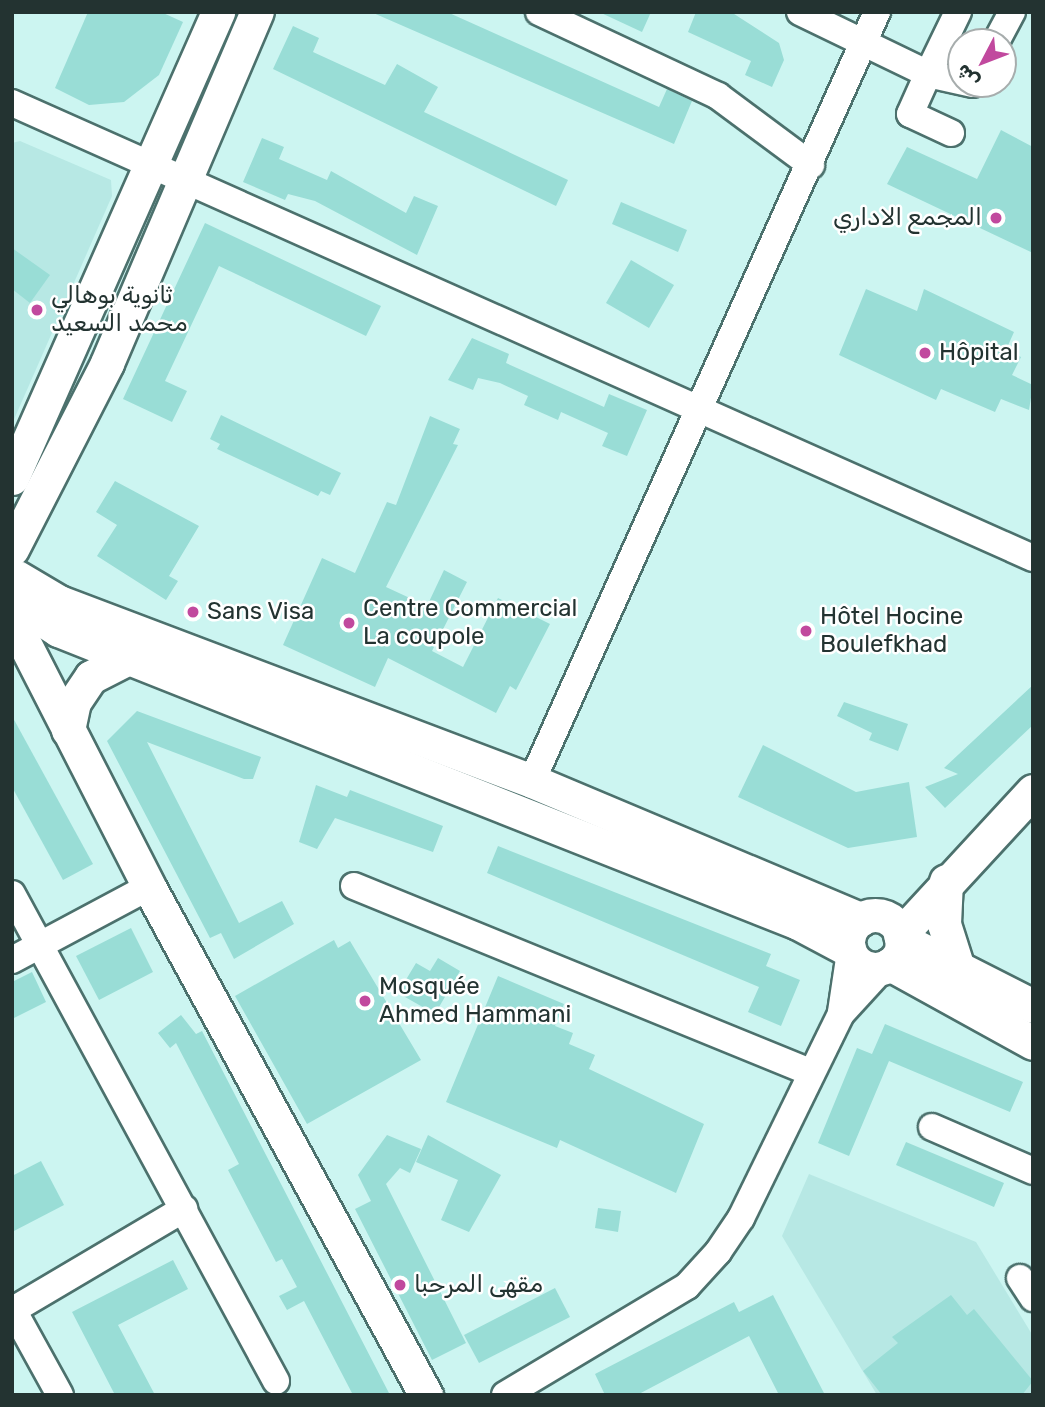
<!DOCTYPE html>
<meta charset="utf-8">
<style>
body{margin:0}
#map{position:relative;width:1045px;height:1407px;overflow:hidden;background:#ccf5f1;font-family:Rubik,"Noto Naskh Arabic",sans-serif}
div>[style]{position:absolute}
.built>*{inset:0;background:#b7e8e4}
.building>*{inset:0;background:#99ddd6}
.roads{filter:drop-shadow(2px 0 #4c716d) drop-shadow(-2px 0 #4c716d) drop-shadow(0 2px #4c716d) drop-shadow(0 -2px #4c716d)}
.minor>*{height:26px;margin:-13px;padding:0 13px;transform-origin:13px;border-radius:13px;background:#fff}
.major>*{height:33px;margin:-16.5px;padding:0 16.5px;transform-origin:16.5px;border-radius:16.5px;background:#fff}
.major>.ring{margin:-16.5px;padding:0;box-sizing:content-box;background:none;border:33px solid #fff;border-radius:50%}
.dots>*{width:19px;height:19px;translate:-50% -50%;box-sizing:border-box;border:4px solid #fff;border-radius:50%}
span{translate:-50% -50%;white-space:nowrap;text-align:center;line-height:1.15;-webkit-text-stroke:5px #fff;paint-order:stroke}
.poi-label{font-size:24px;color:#233331}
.right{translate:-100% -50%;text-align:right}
.left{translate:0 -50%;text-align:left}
.frame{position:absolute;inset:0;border:14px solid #233331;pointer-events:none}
.north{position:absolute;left:947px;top:28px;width:70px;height:70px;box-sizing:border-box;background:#fff;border:2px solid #a7adad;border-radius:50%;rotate:228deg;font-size:19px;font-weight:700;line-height:28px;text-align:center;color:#233331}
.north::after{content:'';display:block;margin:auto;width:24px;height:32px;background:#c1499e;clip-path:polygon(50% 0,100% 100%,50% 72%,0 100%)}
</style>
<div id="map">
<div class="built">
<div style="clip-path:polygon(20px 141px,111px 180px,112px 196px,12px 424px,12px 143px)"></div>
<div style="clip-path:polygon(809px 1174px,976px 1242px,1033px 1336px,1033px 1395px,877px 1395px,782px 1236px)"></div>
</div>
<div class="building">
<div style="clip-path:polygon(88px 12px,161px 12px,183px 22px,159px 75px,124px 102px,89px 105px,55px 88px)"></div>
<div style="clip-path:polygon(371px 12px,447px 12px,659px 107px,667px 89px,692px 101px,674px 144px)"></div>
<div style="clip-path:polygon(599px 12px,651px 12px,642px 32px)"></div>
<div style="clip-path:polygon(696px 12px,731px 12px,779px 43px,784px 60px,772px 87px,745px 75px,751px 61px,688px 32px)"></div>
<div style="clip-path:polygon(293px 26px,319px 38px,313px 52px,385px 85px,397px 64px,438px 87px,424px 112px,568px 180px,556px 206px,273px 69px)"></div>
<div style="clip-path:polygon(1001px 130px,1033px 147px,1033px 253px,887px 184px,907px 147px,977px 179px)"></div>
<div style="clip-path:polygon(262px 138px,284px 147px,279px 159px,327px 180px,331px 171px,406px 213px,414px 196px,438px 206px,417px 255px,315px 201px,288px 194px,285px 200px,243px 182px)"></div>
<div style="clip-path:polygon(621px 202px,687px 230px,678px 252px,612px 224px)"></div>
<div style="clip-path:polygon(205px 223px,381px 306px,366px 336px,219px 266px,165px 381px,187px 391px,172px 422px,123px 399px)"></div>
<div style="clip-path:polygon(12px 248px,50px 275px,30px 303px,12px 289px)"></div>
<div style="clip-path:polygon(631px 260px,674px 285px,649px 328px,606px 303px)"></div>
<div style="clip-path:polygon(866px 289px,917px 311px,924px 289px,1014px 332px,1006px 350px,1021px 357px,1012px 375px,1033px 385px,1029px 410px,1001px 399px,995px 412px,941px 389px,936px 400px,839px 355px)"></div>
<div style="clip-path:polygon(472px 338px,509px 354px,506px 363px,604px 407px,609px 394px,647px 410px,627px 456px,602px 446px,608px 433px,561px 412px,558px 420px,524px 405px,528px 396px,500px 383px,478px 378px,473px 390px,448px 380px)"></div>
<div style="clip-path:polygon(221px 415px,341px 473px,330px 495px,321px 491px,318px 496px,217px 449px,220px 444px,210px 439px)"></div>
<div style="clip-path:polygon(430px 416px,460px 429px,453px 444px,458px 445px,386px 587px,427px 606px,444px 570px,467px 582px,432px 651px,463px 667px,498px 598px,550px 624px,516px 690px,510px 686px,496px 713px,388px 658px,375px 687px,283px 645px,322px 558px,355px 573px,387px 502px,396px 505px)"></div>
<div style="clip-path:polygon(115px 481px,199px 526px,169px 576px,178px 581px,166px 600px,97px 556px,117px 525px,96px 512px)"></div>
<div style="clip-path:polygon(1033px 685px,1033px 725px,945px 808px,925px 787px,958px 774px,944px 768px)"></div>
<div style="clip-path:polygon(844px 702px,908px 724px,898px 751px,869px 740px,872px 733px,837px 716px)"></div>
<div style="clip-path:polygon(137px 711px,261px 757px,253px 779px,244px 779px,147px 742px,239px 923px,282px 901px,294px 924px,234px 959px,221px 933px,210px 938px,107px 741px)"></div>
<div style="clip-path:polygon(12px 716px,93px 864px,63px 880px,12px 787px)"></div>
<div style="clip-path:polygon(763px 745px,856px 792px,909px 782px,917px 837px,848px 848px,738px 797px)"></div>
<div style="clip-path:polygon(316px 785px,347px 797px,350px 790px,443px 826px,433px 852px,335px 818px,317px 849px,299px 842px)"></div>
<div style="clip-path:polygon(498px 846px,771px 954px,766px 966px,800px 980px,781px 1026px,748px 1012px,759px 987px,487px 873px)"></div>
<div style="clip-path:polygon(131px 928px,153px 972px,99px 1000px,76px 956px)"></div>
<div style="clip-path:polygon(334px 940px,338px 948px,350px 941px,421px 1060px,307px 1124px,235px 996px)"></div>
<div style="clip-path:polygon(438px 958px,460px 971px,435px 1014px,398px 993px,416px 963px,430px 971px)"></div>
<div style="clip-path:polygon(32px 972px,46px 1002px,12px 1019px,12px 982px)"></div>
<div style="clip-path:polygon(498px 976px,564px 1004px,555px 1026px,573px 1033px,569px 1044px,595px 1055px,589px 1069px,704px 1124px,676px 1193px,560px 1140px,557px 1148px,446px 1102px)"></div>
<div style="clip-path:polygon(181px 1015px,196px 1034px,202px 1031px,390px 1395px,353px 1395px,304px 1301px,287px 1310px,279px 1296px,297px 1287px,282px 1259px,276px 1262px,228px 1170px,239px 1164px,176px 1043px,170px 1048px,158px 1033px)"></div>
<div style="clip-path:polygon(885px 1024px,1023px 1082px,1010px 1112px,889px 1061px,849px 1156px,818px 1143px,857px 1048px,872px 1054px)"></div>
<div style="clip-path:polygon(387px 1135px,421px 1149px,410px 1173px,400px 1168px,386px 1184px,466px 1343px,432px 1360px,355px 1209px,371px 1201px,358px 1175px)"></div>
<div style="clip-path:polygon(428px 1135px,501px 1175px,469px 1232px,441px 1220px,458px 1180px,416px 1162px)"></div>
<div style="clip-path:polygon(906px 1142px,1004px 1183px,994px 1207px,896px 1165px)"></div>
<div style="clip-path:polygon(41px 1161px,64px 1205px,12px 1232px,12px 1176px)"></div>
<div style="clip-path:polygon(598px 1208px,621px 1211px,618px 1232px,595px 1228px)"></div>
<div style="clip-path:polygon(173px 1260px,188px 1289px,118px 1325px,155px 1395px,115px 1395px,72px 1312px)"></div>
<div style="clip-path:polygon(555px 1288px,570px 1317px,479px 1363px,464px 1335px)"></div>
<div style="clip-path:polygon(773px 1295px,825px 1395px,779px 1395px,749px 1336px,637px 1395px,605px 1395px,595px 1374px,734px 1302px,739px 1312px)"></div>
<div style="clip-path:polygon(951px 1295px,967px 1315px,974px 1309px,1033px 1381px,1022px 1395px,882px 1395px,863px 1371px,898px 1343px,892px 1337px)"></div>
</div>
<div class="roads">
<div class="minor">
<div style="left:539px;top:12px;width:198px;rotate:25.1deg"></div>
<div style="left:718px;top:96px;width:116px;rotate:36.6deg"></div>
<div style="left:800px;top:12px;width:142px;rotate:25.8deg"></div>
<div style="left:928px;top:74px;width:69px;rotate:-64.2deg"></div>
<div style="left:996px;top:42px;width:34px;rotate:-62deg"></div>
<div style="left:12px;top:103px;width:1118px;rotate:24.02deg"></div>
<div style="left:951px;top:133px;width:45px;rotate:-155.1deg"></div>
<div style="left:910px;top:114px;width:44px;rotate:-65.8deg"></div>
<div style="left:928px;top:74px;width:46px;rotate:12.5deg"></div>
<div style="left:532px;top:781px;width:843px;rotate:-65.84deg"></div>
<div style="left:354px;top:886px;width:490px;rotate:22.2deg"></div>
<div style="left:12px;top:894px;width:554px;rotate:61.54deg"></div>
<div style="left:12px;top:960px;width:155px;rotate:-28.1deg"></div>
<div style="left:841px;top:1012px;width:61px;rotate:-81.5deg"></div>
<div style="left:932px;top:1127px;width:110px;rotate:23.5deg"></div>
<div style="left:1020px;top:1278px;width:24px;rotate:57deg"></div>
<div style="left:12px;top:1308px;width:99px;rotate:61.1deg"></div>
<div style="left:13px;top:1310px;width:199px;rotate:-30.6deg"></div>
<div style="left:505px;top:1395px;width:212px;rotate:-30.9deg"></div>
<div style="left:687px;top:1286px;width:46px;rotate:-47.6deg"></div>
<div style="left:718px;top:1252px;width:41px;rotate:-55.9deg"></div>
<div style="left:741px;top:1218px;width:227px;rotate:-63.9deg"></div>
<div style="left:841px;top:1014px;width:62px;rotate:-47.6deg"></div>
</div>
<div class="major">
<div style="left:12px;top:478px;width:510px;rotate:-66.15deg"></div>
<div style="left:12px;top:549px;width:209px;rotate:-62.9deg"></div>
<div style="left:107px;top:363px;width:382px;rotate:-66.9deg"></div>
<div style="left:17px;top:577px;width:49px;rotate:30.8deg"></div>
<div style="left:59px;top:602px;width:506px;rotate:20.73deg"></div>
<div style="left:532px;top:781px;width:357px;rotate:22.8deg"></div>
<div style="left:12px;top:600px;width:55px;rotate:33.1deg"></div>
<div style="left:58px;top:630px;width:796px;rotate:21.6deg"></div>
<div style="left:798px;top:923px;width:58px;rotate:27.9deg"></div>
<div style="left:12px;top:619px;width:301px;rotate:62.9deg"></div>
<div style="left:149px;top:887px;width:579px;rotate:61.4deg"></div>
<div style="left:68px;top:730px;width:29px;rotate:-78deg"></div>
<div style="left:74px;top:702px;width:30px;rotate:-56deg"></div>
<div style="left:91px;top:677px;width:44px;rotate:-27.1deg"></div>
<div style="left:946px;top:881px;width:43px;rotate:92.7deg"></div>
<div style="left:944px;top:924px;width:43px;rotate:72.4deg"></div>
<div class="ring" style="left:848px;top:915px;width:21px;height:21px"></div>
<div style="left:900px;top:935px;width:196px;rotate:-47.3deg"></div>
<div style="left:901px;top:939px;width:148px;rotate:26.9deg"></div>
<div style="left:890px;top:964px;width:163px;rotate:28.9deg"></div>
</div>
</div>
<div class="dots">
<div style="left:996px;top:218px;background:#c1499e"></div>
<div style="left:37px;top:310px;background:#c1499e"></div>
<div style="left:925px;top:353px;background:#c1499e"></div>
<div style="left:193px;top:612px;background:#c1499e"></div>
<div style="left:349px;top:623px;background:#c1499e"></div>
<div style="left:806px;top:631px;background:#c1499e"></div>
<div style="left:365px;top:1001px;background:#c1499e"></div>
<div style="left:400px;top:1285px;background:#c1499e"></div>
</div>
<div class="poi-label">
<span class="right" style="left:982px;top:218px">المجمع الاداري</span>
<span class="left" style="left:51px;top:310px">ثانوية بوهالي<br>محمد السعيد</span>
<span class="left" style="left:939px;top:353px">Hôpital</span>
<span class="left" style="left:363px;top:623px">Centre Commercial<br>La coupole</span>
<span class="left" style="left:207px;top:612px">Sans Visa</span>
<span class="left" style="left:820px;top:631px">Hôtel Hocine<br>Boulefkhad</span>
<span class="left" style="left:379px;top:1001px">Mosquée<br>Ahmed Hammani</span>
<span class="left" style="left:414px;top:1285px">مقهى المرحبا</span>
</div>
<div class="frame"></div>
<div class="north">ش</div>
</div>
